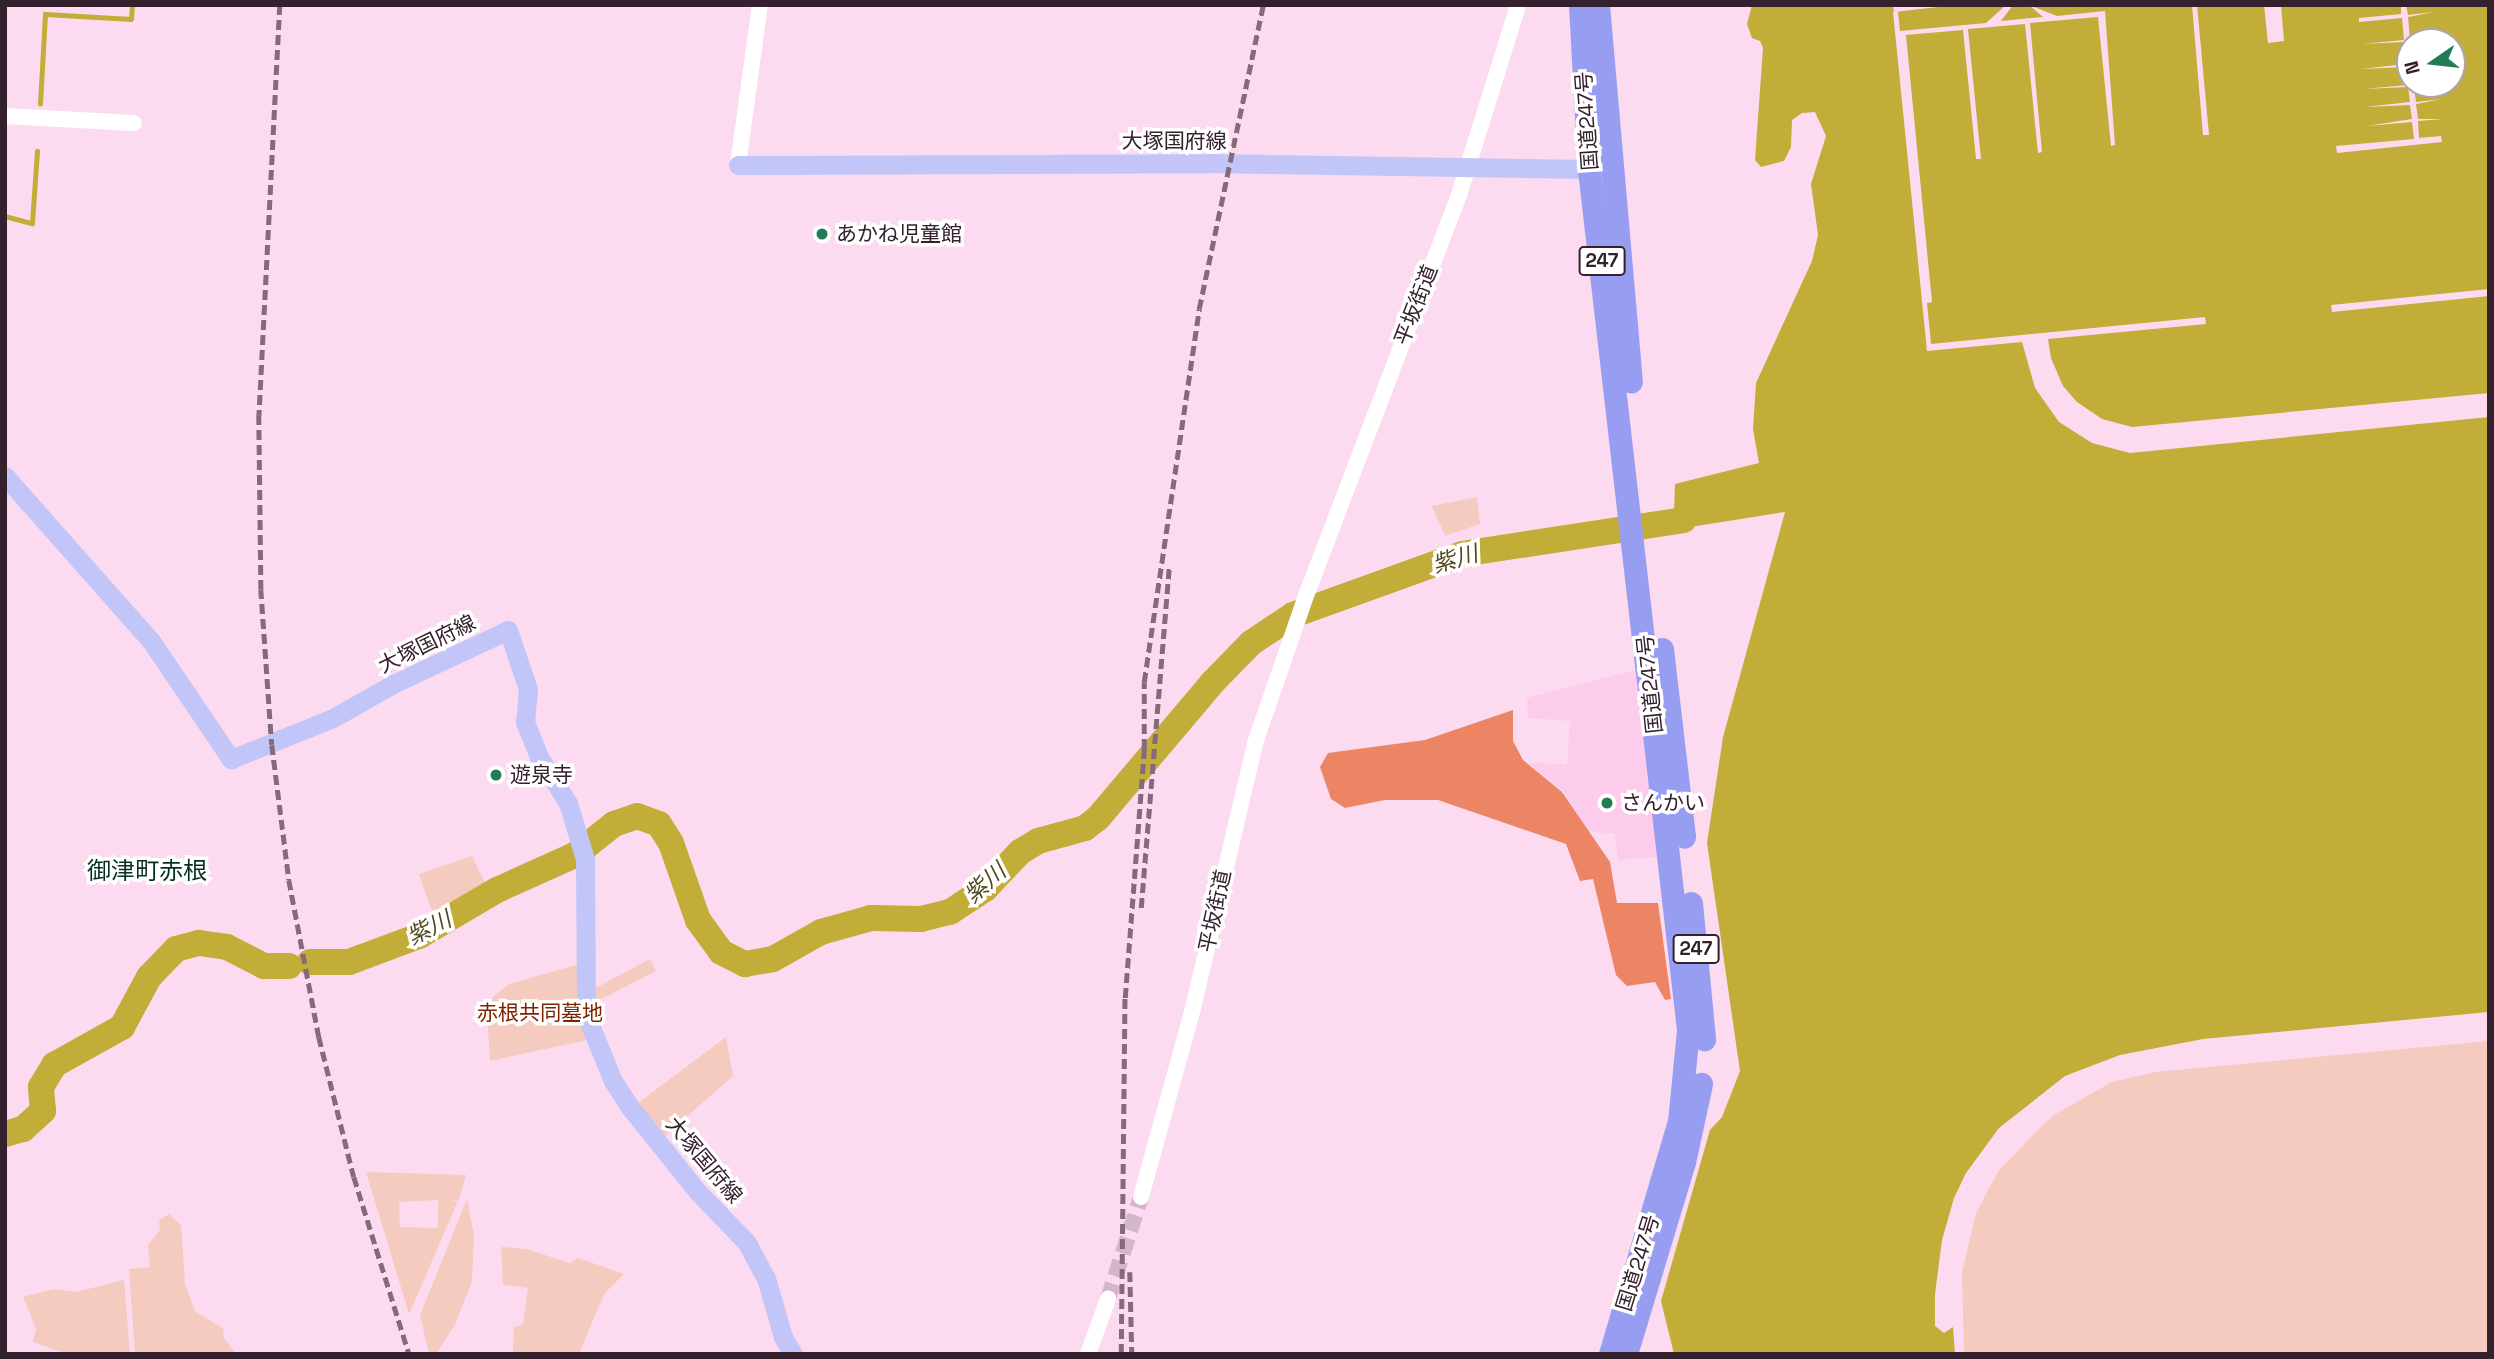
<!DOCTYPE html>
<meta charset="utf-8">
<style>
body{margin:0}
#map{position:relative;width:2494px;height:1359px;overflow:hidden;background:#fcdbf1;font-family:"Space Grotesk","Noto Sans JP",sans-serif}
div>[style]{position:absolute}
.built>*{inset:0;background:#fdcbec}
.green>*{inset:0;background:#f4cbbe}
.forest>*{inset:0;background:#eb8564}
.water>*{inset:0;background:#c2ad38}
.pier>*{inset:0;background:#fcdbf1}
.stream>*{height:4.5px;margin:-2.25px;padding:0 2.25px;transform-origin:2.25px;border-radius:2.25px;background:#c2ad38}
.river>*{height:26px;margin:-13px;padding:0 13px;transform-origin:13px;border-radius:13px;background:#c2ad38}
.minor-tunnel>*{height:16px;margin-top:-8px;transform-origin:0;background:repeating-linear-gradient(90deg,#d4b6ca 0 16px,transparent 0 24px)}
.minor>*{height:16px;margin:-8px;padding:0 8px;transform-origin:8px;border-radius:8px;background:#fff}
.major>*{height:19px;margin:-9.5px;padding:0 9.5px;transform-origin:9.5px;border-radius:9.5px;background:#c1c5f7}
.highway>*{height:23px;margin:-11.5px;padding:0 11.5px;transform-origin:11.5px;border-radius:11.5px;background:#979ef2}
.rail>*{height:4.5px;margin-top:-2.25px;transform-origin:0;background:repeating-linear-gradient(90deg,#846a7b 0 10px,transparent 0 15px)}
.dots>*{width:19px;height:19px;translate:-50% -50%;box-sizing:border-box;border:4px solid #fff;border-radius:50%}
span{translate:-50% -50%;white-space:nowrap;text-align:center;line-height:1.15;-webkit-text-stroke:7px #fff;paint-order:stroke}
.shield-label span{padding:2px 5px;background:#fff;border:2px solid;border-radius:5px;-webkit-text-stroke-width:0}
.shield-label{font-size:19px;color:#35202e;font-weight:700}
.street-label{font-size:21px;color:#35202e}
.poi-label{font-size:21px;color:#35202e}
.left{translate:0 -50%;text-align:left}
.park-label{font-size:21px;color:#7f2400}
.water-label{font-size:23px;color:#534b1d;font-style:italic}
.quarter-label{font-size:24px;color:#05321e}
.frame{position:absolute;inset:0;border:7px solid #35202e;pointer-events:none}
.north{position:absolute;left:2396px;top:28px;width:70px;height:70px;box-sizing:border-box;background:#fff;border:2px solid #aea6ab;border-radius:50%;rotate:256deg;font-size:19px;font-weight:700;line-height:28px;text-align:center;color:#35202e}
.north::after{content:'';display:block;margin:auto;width:24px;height:32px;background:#207c52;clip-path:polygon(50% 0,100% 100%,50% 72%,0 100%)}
</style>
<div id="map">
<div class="built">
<div style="clip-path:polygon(1635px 670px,1658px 857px,1618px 860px,1615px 834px,1589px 831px,1563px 791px,1529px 763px,1567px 764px,1570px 721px,1528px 718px,1527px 698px)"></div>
</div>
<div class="green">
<div style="clip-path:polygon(1477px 497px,1480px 524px,1445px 536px,1432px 506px)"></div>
<div style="clip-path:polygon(472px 856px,486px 885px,434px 917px,419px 874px)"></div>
<div style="clip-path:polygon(650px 959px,656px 971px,590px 1005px,590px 991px)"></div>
<div style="clip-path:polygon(579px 964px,587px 1040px,490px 1061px,487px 1015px,493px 997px,509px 984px)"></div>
<div style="clip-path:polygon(726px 1037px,733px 1076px,660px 1140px,634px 1106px)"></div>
<div style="clip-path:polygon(2489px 1041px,2489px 1354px,1964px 1354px,1962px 1273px,1976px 1213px,1999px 1170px,2052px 1116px,2112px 1082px,2155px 1072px)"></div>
<div style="clip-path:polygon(evenodd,366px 1172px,466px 1175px,459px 1200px,449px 1200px,458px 1201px,409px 1314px,366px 1172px,438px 1200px,438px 1228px,400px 1227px,399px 1202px,438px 1200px)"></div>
<div style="clip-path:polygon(467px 1199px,474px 1235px,472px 1281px,455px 1325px,436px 1354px,429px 1354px,420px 1315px)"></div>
<div style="clip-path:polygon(169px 1214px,181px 1225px,185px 1284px,195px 1311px,224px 1329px,223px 1337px,236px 1354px,135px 1354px,129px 1269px,150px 1267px,148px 1245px,160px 1230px,159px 1220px)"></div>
<div style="clip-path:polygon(501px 1247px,526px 1249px,570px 1263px,578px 1258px,624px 1274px,604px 1294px,579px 1354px,513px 1354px,514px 1327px,523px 1324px,528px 1288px,503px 1285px)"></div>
<div style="clip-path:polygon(124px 1280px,130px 1354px,67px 1354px,33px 1342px,36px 1329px,23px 1297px,53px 1289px,76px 1292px)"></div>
</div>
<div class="forest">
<div style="clip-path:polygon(1513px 710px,1513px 741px,1523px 760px,1562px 792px,1610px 862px,1617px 903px,1658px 903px,1671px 999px,1665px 1000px,1655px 982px,1627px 986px,1616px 975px,1593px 879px,1580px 881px,1566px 844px,1438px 800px,1385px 800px,1345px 808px,1331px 799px,1320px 767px,1328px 753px,1425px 740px)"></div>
</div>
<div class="water">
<div style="clip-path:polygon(evenodd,1752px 5px,1893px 5px,1894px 12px,1956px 5px,2489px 5px,2489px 1012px,2203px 1039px,2120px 1055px,2065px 1076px,1999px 1128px,1966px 1173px,1954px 1198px,1942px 1240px,1935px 1294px,1935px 1326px,1944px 1333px,1953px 1327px,1955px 1354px,1674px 1354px,1661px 1301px,1710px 1130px,1722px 1117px,1740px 1071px,1707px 843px,1723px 737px,1785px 512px,1684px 528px,1682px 514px,1674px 512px,1675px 484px,1759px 463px,1753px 429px,1756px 383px,1812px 261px,1818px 235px,1811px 184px,1826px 136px,1815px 112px,1802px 113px,1792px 120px,1791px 147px,1784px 161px,1761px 167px,1755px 160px,1763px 48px,1760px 41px,1752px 38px,1747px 24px,1752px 5px,2410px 42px,2452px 42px,2452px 84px,2410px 84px,2410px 42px)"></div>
</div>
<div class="pier">
<div style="clip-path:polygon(2006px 5px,2013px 5px,2001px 21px,2043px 17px,2029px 5px,2057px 16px,2105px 11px,2115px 145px,2111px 146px,2098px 17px,2030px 23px,2042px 152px,2038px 153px,2025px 24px,1968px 29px,1981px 159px,1976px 159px,1963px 30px,1906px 35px,1932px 302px,1927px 303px,1931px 344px,2205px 317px,2206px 324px,2048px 339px,2051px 358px,2063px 386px,2077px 402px,2102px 419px,2132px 427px,2489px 393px,2489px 417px,2130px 453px,2092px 443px,2059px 422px,2035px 388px,2022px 342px,1927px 351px,1893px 12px,1898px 11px,1900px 31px,1986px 23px)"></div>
<div style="clip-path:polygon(2192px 5px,2197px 5px,2209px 135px,2203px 135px)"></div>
<div style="clip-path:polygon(2264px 5px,2281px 5px,2284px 41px,2268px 43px)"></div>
<div style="clip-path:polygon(2401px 5px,2406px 5px,2408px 15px,2434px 12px,2408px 17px,2410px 39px,2436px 39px,2410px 42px,2410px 84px,2438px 84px,2414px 87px,2416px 102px,2441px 99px,2416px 104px,2418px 119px,2443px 119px,2418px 121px,2419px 138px,2441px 136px,2442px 142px,2337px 153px,2336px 146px,2414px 139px,2412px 122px,2367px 126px,2412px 119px,2410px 105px,2365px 107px,2410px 102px,2408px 87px,2363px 89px,2408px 85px,2407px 67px,2361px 69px,2406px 64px,2404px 42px,2361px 44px,2404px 40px,2402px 18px,2359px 22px,2359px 18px,2401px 14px)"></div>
<div style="clip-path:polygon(2489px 289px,2489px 296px,2332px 312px,2331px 305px)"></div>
</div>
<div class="stream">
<div style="left:40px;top:104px;width:90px;rotate:-86.8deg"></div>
<div style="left:45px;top:14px;width:86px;rotate:3.3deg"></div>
<div style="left:131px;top:19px;width:14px;rotate:-86deg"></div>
<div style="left:5px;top:216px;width:28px;rotate:15deg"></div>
<div style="left:32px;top:223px;width:72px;rotate:-86deg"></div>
</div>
<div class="river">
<div style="left:310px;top:962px;width:39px"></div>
<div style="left:349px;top:962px;width:75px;rotate:-20.4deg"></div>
<div style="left:419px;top:936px;width:91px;rotate:-30.5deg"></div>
<div style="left:497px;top:890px;width:85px;rotate:-24.2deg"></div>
<div style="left:575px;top:855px;width:50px;rotate:-38.5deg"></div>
<div style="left:614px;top:824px;width:24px;rotate:-19deg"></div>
<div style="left:637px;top:816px;width:23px;rotate:20deg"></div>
<div style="left:659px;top:824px;width:22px;rotate:58deg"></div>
<div style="left:671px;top:843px;width:82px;rotate:70.7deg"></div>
<div style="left:698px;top:920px;width:39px;rotate:54deg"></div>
<div style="left:721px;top:952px;width:27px;rotate:27deg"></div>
<div style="left:745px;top:964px;width:28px;rotate:-10deg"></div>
<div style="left:773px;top:959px;width:55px;rotate:-29.4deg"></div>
<div style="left:821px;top:932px;width:52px;rotate:-15.6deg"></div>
<div style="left:871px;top:918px;width:50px;rotate:1.1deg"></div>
<div style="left:921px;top:919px;width:30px;rotate:-14deg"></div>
<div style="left:950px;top:912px;width:42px;rotate:-33.3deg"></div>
<div style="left:985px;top:889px;width:51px;rotate:-46.6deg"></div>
<div style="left:1020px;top:852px;width:21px;rotate:-31deg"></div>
<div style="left:1038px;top:841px;width:49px;rotate:-15.5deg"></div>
<div style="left:1085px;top:828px;width:16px;rotate:-38deg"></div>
<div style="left:1098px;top:818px;width:177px;rotate:-49.8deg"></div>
<div style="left:1212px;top:683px;width:56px;rotate:-45.7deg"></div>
<div style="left:1251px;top:643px;width:50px;rotate:-33.7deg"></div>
<div style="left:1293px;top:615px;width:180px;rotate:-19.8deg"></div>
<div style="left:1462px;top:554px;width:224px;rotate:-8.7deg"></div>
<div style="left:5px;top:1134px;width:19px;rotate:-16deg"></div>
<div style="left:23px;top:1129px;width:27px;rotate:-42deg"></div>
<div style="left:43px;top:1111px;width:24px;rotate:-95deg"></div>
<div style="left:41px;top:1087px;width:26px;rotate:-59deg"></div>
<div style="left:54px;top:1065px;width:78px;rotate:-29.2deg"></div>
<div style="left:122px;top:1027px;width:57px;rotate:-61.6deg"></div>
<div style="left:149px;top:977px;width:39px;rotate:-46deg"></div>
<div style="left:176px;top:949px;width:24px;rotate:-15deg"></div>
<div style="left:199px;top:943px;width:28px;rotate:8deg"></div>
<div style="left:227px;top:947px;width:42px;rotate:27.2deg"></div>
<div style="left:264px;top:966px;width:25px"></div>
</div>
<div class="minor-tunnel">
<div style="left:1108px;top:1299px;width:107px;rotate:-72.1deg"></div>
</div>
<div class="minor">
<div style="left:5px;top:116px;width:129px;rotate:3.1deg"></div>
<div style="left:738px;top:165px;width:162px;rotate:-82.2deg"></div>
<div style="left:1141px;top:1197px;width:196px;rotate:-74.6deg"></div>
<div style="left:1193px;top:1008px;width:272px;rotate:-76.8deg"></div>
<div style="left:1255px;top:743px;width:159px;rotate:-70.9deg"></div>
<div style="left:1307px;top:593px;width:426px;rotate:-69.1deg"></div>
<div style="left:1459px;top:195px;width:199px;rotate:-72.7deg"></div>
<div style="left:1088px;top:1354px;width:59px;rotate:-70deg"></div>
</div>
<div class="major">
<div style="left:738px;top:165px;width:471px;rotate:-0.2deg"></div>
<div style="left:1209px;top:163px;width:393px;rotate:0.9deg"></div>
<div style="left:5px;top:476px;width:220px;rotate:48.5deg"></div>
<div style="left:151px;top:641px;width:143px;rotate:55.9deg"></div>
<div style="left:231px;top:759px;width:110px;rotate:-21.9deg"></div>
<div style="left:333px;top:718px;width:67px;rotate:-29.6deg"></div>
<div style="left:391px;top:685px;width:129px;rotate:-25.2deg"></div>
<div style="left:508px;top:630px;width:62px;rotate:71.3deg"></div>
<div style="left:528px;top:689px;width:33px;rotate:95deg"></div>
<div style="left:525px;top:722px;width:38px;rotate:68deg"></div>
<div style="left:539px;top:757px;width:54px;rotate:57.8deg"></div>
<div style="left:568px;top:803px;width:59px;rotate:73.1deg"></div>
<div style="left:585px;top:859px;width:156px;rotate:89.6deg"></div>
<div style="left:586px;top:1015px;width:71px;rotate:67.8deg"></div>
<div style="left:613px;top:1081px;width:30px;rotate:57deg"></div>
<div style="left:629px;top:1106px;width:110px;rotate:51.3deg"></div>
<div style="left:698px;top:1192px;width:71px;rotate:46.1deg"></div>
<div style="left:747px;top:1243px;width:40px;rotate:62deg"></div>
<div style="left:766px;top:1278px;width:61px;rotate:73.9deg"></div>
<div style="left:783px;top:1337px;width:20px;rotate:60deg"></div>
</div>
<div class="highway">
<div style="left:1580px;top:5px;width:165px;rotate:86.9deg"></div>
<div style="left:1589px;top:170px;width:866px;rotate:83.43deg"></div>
<div style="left:1688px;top:1030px;width:91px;rotate:95.6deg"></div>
<div style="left:1679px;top:1121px;width:243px;rotate:106.5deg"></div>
<div style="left:1598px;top:5px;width:378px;rotate:85deg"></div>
<div style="left:1662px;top:649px;width:189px;rotate:83.3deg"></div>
<div style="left:1691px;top:903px;width:137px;rotate:84.5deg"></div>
<div style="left:1626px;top:1354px;width:201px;rotate:-73.2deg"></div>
<div style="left:1684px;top:1162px;width:80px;rotate:-77.7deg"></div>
</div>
<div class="rail">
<div style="left:280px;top:5px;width:411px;rotate:92.9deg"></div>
<div style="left:259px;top:415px;width:174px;rotate:89.3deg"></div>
<div style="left:261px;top:589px;width:156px;rotate:86deg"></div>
<div style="left:272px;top:745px;width:136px;rotate:82.8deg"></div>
<div style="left:289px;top:880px;width:160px;rotate:79.2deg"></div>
<div style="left:319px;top:1037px;width:144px;rotate:76deg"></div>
<div style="left:354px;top:1177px;width:185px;rotate:72.7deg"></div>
<div style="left:1141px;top:908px;width:343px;rotate:-85.3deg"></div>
<div style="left:1130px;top:1272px;width:82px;rotate:88.6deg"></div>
<div style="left:1121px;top:1354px;width:356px;rotate:-89.4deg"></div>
<div style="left:1125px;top:998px;width:250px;rotate:-85.6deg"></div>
<div style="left:1144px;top:749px;width:67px;rotate:-90deg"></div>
<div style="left:1144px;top:682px;width:377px;rotate:-81.6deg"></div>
<div style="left:1199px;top:309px;width:311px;rotate:-78.1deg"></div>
</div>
<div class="dots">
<div style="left:822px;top:234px;background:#207c52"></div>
<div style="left:496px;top:775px;background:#207c52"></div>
<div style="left:1607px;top:803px;background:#207c52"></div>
</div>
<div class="shield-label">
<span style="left:1602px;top:261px">247</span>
<span style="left:1696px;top:949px">247</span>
</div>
<div class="street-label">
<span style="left:1587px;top:121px;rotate:-94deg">国道247号</span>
<span style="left:1174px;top:141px">大塚国府線</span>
<span style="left:1416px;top:305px;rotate:-69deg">平坂街道</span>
<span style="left:427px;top:644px;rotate:-26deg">大塚国府線</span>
<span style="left:1650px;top:684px;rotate:-96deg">国道247号</span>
<span style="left:1215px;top:911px;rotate:-78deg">平坂街道</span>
<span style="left:704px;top:1160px;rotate:50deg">大塚国府線</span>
<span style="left:1638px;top:1263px;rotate:-73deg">国道247号</span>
</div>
<div class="poi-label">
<span class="left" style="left:836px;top:234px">あかね児童館</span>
<span class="left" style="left:510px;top:775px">遊泉寺</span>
<span class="left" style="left:1621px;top:803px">さんかい</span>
</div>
<div class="park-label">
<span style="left:540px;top:1013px">赤根共同墓地</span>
</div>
<div class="water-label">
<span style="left:1455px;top:559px;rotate:-16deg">紫川</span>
<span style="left:985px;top:883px;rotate:-41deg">紫川</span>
<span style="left:429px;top:928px;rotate:-27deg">紫川</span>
</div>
<div class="quarter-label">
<span style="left:147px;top:871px">御津町赤根</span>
</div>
<div class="frame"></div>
<div class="north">N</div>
</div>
